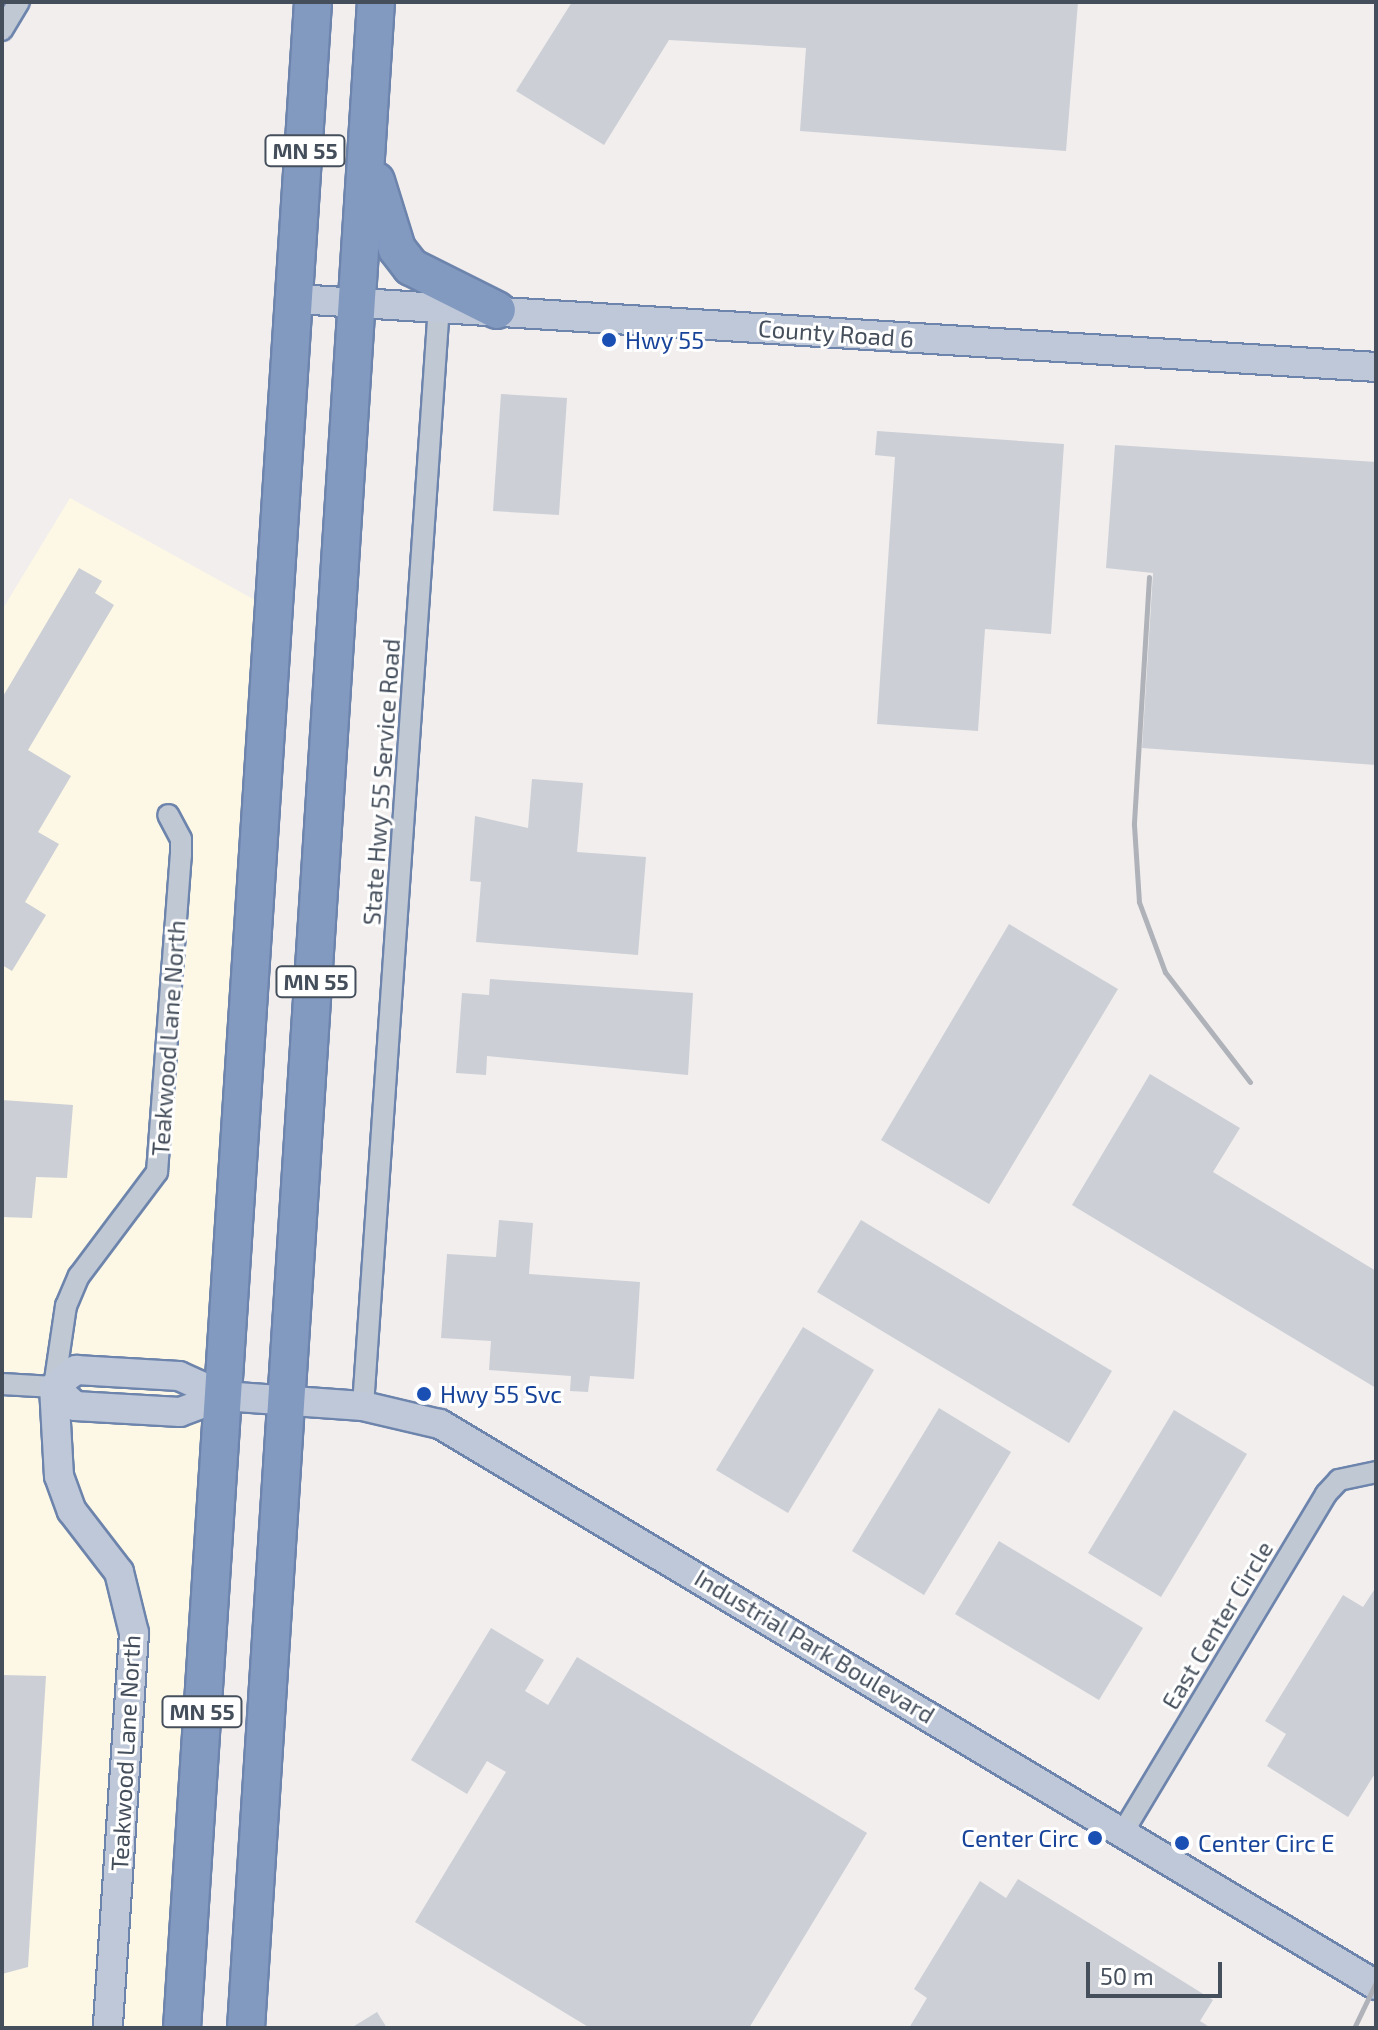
<!DOCTYPE html>
<style>
body{margin:0}
#map{position:relative;width:1378px;height:2030px;overflow:hidden;background:#f1eeed;font-family:"Exo 2",sans-serif}
div>[style]{position:absolute}
.commercial>*{inset:0;background:#fdf8e5}
.building>*{inset:0;background:#cccfd6}
.roads{filter:drop-shadow(2px 0 #6d84ac) drop-shadow(-2px 0 #6d84ac) drop-shadow(0 2px #6d84ac) drop-shadow(0 -2px #6d84ac)}
.street>*{height:20px;margin:-10px;padding:0 10px;transform-origin:10px;border-radius:10px;background:#c0c8d4}
.secondary>*{height:28px;margin:-14px;padding:0 14px;transform-origin:14px;border-radius:14px;background:#bfc8d8}
.highway>*{height:36px;margin:-18px;padding:0 18px;transform-origin:18px;border-radius:18px;background:#8299c0}
.rail>*{height:5px;margin:-2.5px;padding:0 2.5px;transform-origin:2.5px;border-radius:2.5px;background:#afb2b9}
.dots>*{width:22px;height:22px;translate:-50% -50%;box-sizing:border-box;border:4px solid #fff;border-radius:50%}
span{translate:-50% -50%;white-space:nowrap;text-align:center;line-height:1.15;-webkit-text-stroke:6px #fff;paint-order:stroke}
.shield-label span{padding:2px 6px;background:#fff;border:2px solid;border-radius:6px;-webkit-text-stroke-width:0}
.shield-label{font-size:22px;color:#454f5c;font-weight:700}
.street-label{font-size:24px;color:#454f5c}
.transit-label{font-size:24px;color:#164399}
.left{translate:0 -50%;text-align:left}
.right{translate:-100% -50%;text-align:right}
.frame{position:absolute;inset:0;border:4px solid #454f5c;pointer-events:none}
.scale{position:absolute;left:1086px;top:1962px;width:136px;height:36px;box-sizing:border-box;border:4px solid #454f5c;border-top:0;padding-left:10px;font-size:24px;line-height:28px;white-space:nowrap;color:#454f5c;-webkit-text-stroke:6px #fff;paint-order:stroke}
</style>
<div id="map">
<div class="commercial">
<div style="clip-path:polygon(70px 498px,255px 600px,163px 2028px,2px 2028px,2px 610px)"></div>
</div>
<div class="building">
<div style="clip-path:polygon(572px 2px,1078px 2px,1066px 151px,800px 131px,806px 48px,669px 40px,604px 145px,516px 91px)"></div>
<div style="clip-path:polygon(501px 394px,567px 398px,559px 515px,493px 511px)"></div>
<div style="clip-path:polygon(877px 431px,1064px 444px,1051px 634px,985px 629px,978px 731px,877px 724px,895px 457px,875px 455px)"></div>
<div style="clip-path:polygon(1115px 445px,1376px 462px,1376px 765px,1142px 748px,1153px 573px,1106px 568px)"></div>
<div style="clip-path:polygon(79px 568px,102px 581px,95px 593px,114px 605px,28px 750px,71px 776px,38px 832px,59px 844px,25px 902px,46px 915px,12px 971px,2px 965px,2px 698px)"></div>
<div style="clip-path:polygon(532px 779px,583px 783px,577px 852px,646px 857px,638px 955px,476px 942px,481px 882px,470px 881px,475px 816px,528px 828px)"></div>
<div style="clip-path:polygon(1009px 924px,1118px 989px,989px 1204px,881px 1140px)"></div>
<div style="clip-path:polygon(490px 979px,693px 993px,688px 1075px,487px 1056px,486px 1075px,456px 1073px,462px 993px,489px 995px)"></div>
<div style="clip-path:polygon(1150px 1074px,1240px 1128px,1213px 1172px,1376px 1271px,1376px 1388px,1072px 1205px)"></div>
<div style="clip-path:polygon(2px 1100px,73px 1105px,67px 1178px,36px 1177px,32px 1218px,2px 1217px)"></div>
<div style="clip-path:polygon(499px 1220px,533px 1223px,529px 1274px,640px 1282px,634px 1379px,590px 1376px,588px 1392px,570px 1391px,571px 1376px,489px 1370px,491px 1341px,441px 1338px,447px 1254px,496px 1257px)"></div>
<div style="clip-path:polygon(861px 1220px,1112px 1371px,1069px 1443px,817px 1292px)"></div>
<div style="clip-path:polygon(803px 1327px,874px 1370px,788px 1513px,716px 1470px)"></div>
<div style="clip-path:polygon(939px 1408px,1011px 1452px,924px 1595px,852px 1551px)"></div>
<div style="clip-path:polygon(1174px 1410px,1247px 1454px,1161px 1597px,1088px 1553px)"></div>
<div style="clip-path:polygon(999px 1541px,1143px 1628px,1099px 1700px,955px 1614px)"></div>
<div style="clip-path:polygon(1376px 1587px,1376px 1772px,1348px 1817px,1267px 1766px,1286px 1734px,1265px 1721px,1343px 1595px,1363px 1607px)"></div>
<div style="clip-path:polygon(491px 1628px,544px 1660px,525px 1691px,548px 1705px,577px 1657px,867px 1833px,749px 2028px,590px 2028px,415px 1922px,506px 1772px,487px 1761px,467px 1794px,411px 1760px)"></div>
<div style="clip-path:polygon(2px 1675px,46px 1676px,28px 1967px,2px 1974px)"></div>
<div style="clip-path:polygon(1018px 1879px,1213px 2000px,1200px 2021px,1211px 2028px,909px 2028px,927px 1998px,914px 1989px,980px 1881px,1006px 1898px)"></div>
<div style="clip-path:polygon(377px 2012px,387px 2028px,351px 2028px)"></div>
</div>
<div class="roads">
<div class="street">
<div style="left:2px;top:30px;width:33px;rotate:-59deg"></div>
<div style="left:2px;top:1384px;width:52px;rotate:3.3deg"></div>
<div style="left:54px;top:1387px;width:82px;rotate:-81.6deg"></div>
<div style="left:66px;top:1306px;width:33px;rotate:-67deg"></div>
<div style="left:79px;top:1276px;width:130px;rotate:-53.1deg"></div>
<div style="left:157px;top:1172px;width:318px;rotate:-85.7deg"></div>
<div style="left:181px;top:855px;width:16px;rotate:-90deg"></div>
<div style="left:181px;top:839px;width:27px;rotate:-118deg"></div>
<div style="left:363px;top:1406px;width:1103px;rotate:-86.05deg"></div>
<div style="left:1123px;top:1832px;width:394px;rotate:-59deg"></div>
<div style="left:1326px;top:1494px;width:19px;rotate:-47deg"></div>
<div style="left:1339px;top:1480px;width:38px;rotate:-12deg"></div>
</div>
<div class="secondary">
<div style="left:296px;top:299px;width:1082px;rotate:3.6deg"></div>
<div style="left:54px;top:1387px;width:28px;rotate:-38deg"></div>
<div style="left:76px;top:1370px;width:103px;rotate:3.3deg"></div>
<div style="left:179px;top:1376px;width:48px;rotate:24.4deg"></div>
<div style="left:223px;top:1396px;width:140px;rotate:4.1deg"></div>
<div style="left:363px;top:1406px;width:79px;rotate:13.2deg"></div>
<div style="left:440px;top:1424px;width:1091px;rotate:30.94deg"></div>
<div style="left:54px;top:1387px;width:89px;rotate:86.8deg"></div>
<div style="left:59px;top:1476px;width:37px;rotate:70deg"></div>
<div style="left:72px;top:1511px;width:77px;rotate:52.4deg"></div>
<div style="left:119px;top:1572px;width:63px;rotate:76.2deg"></div>
<div style="left:134px;top:1633px;width:396px;rotate:93.8deg"></div>
<div style="left:54px;top:1387px;width:28px;rotate:42deg"></div>
<div style="left:75px;top:1406px;width:105px;rotate:3.3deg"></div>
<div style="left:180px;top:1412px;width:46px;rotate:-20.4deg"></div>
</div>
<div class="highway">
<div style="left:376px;top:181px;width:71px;rotate:72.8deg"></div>
<div style="left:397px;top:249px;width:23px;rotate:52deg"></div>
<div style="left:411px;top:267px;width:96px;rotate:26.6deg"></div>
<div style="left:182px;top:2028px;width:2030px;rotate:-86.3deg"></div>
<div style="left:246px;top:2028px;width:2030px;rotate:-86.33deg"></div>
</div>
</div>
<div class="rail">
<div style="left:1149px;top:577px;width:248px;rotate:93.5deg"></div>
<div style="left:1134px;top:825px;width:77px;rotate:86.3deg"></div>
<div style="left:1139px;top:902px;width:75px;rotate:69.6deg"></div>
<div style="left:1165px;top:972px;width:139px;rotate:52.3deg"></div>
<div style="left:1354px;top:2028px;width:51px;rotate:-64.4deg"></div>
</div>
<div class="dots">
<div style="left:609px;top:340px;background:#1a4fb4"></div>
<div style="left:424px;top:1394px;background:#1a4fb4"></div>
<div style="left:1095px;top:1838px;background:#1a4fb4"></div>
<div style="left:1182px;top:1843px;background:#1a4fb4"></div>
</div>
<div class="shield-label">
<span style="left:305px;top:151px">MN 55</span>
<span style="left:316px;top:982px">MN 55</span>
<span style="left:202px;top:1712px">MN 55</span>
</div>
<div class="street-label">
<span style="left:836px;top:333px;rotate:4deg">County Road 6</span>
<span style="left:381px;top:782px;rotate:-86deg">State Hwy 55 Service Road</span>
<span style="left:168px;top:1038px;rotate:-86deg">Teakwood Lane North</span>
<span style="left:1217px;top:1625px;rotate:-59deg">East Center Circle</span>
<span style="left:815px;top:1646px;rotate:31deg">Industrial Park Boulevard</span>
<span style="left:125px;top:1753px;rotate:-87deg">Teakwood Lane North</span>
</div>
<div class="transit-label">
<span class="left" style="left:625px;top:340px">Hwy 55</span>
<span class="left" style="left:440px;top:1394px">Hwy 55 Svc</span>
<span class="right" style="left:1079px;top:1838px">Center Circ</span>
<span class="left" style="left:1198px;top:1843px">Center Circ E</span>
</div>
<div class="frame"></div>
<div class="scale">50 m</div>
</div>
